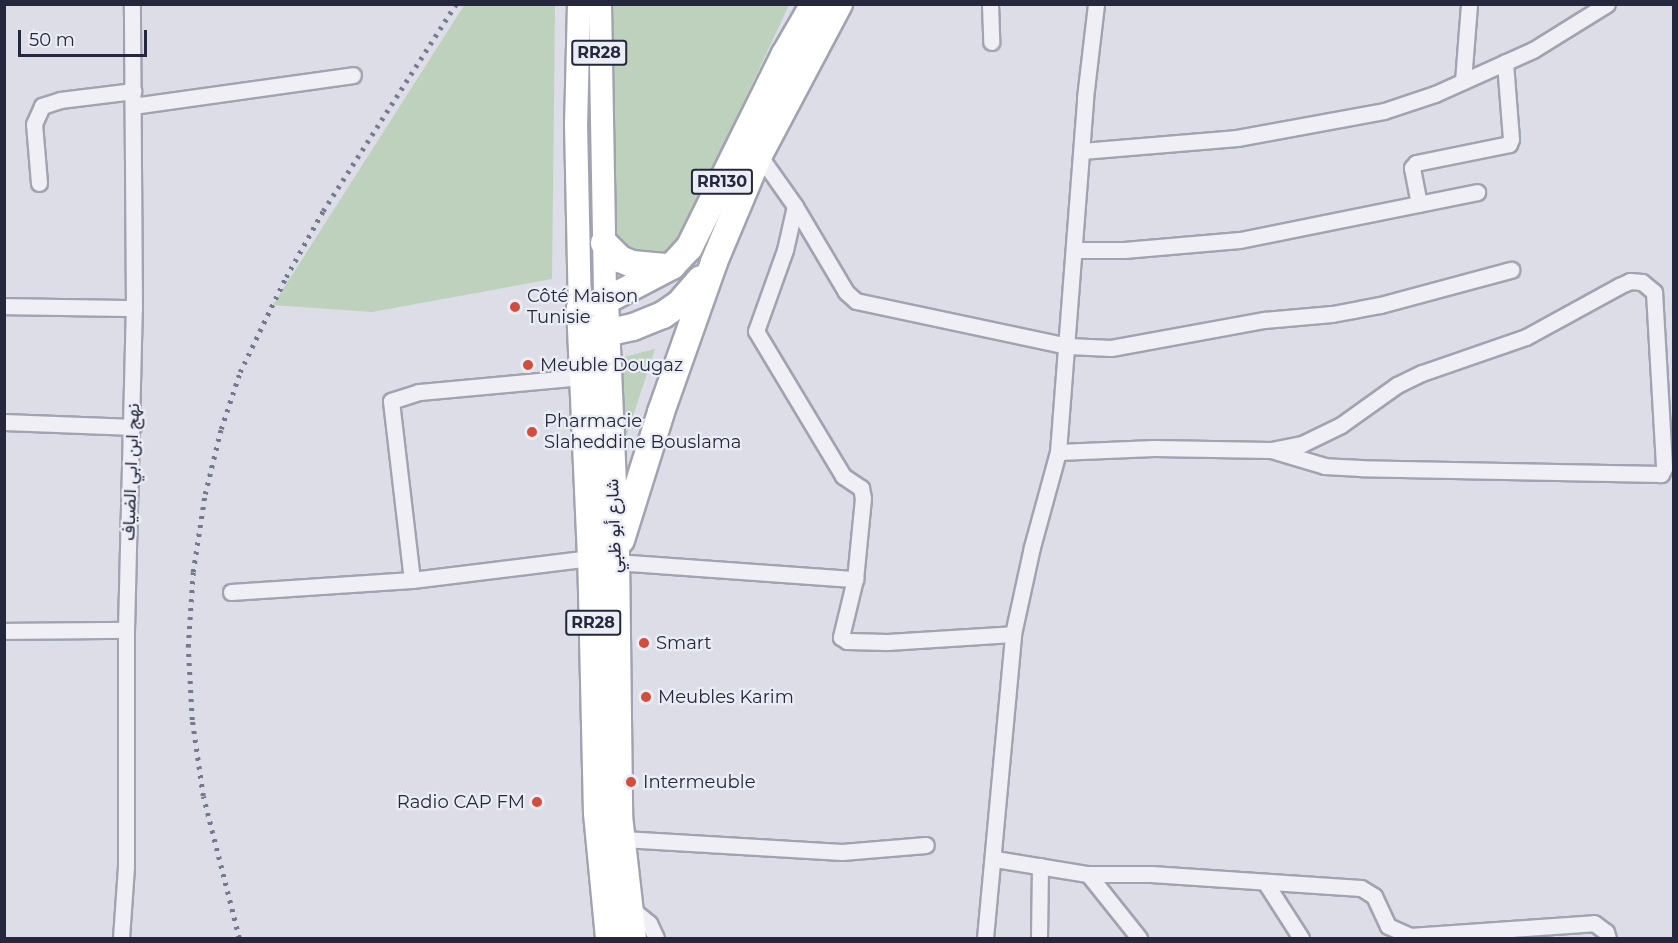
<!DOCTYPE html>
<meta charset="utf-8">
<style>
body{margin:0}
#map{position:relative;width:1678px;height:943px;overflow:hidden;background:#dcdde7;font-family:Montserrat,Vazirmatn,sans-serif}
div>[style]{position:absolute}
.green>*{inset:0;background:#bdd1bd}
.roads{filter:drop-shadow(2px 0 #a1a3b1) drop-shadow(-2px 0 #a1a3b1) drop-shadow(0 2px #a1a3b1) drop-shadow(0 -2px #a1a3b1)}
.street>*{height:15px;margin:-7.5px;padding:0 7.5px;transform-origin:7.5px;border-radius:7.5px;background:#efeff5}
.primary>*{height:22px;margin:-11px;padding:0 11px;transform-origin:11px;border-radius:11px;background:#fff}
.highway>*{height:26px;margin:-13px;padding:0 13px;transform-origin:13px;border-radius:13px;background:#fff}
.rail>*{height:4.5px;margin-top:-2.25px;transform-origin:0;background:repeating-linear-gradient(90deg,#757891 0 3px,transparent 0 9px)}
.dots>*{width:16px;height:16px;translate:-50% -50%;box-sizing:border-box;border:3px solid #ebedf5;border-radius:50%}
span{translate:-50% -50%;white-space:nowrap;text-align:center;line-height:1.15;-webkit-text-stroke:4.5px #ebedf5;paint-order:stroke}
.shield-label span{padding:2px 4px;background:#ebedf5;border:2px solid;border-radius:4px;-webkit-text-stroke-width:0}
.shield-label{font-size:16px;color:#25283d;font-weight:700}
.poi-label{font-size:18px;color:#25283d}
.left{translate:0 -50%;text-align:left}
.right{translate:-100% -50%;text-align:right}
.street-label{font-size:18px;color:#25283d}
.frame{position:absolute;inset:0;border:6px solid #25283d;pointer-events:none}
.scale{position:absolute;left:18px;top:30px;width:129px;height:27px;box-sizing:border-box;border:3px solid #25283d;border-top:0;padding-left:8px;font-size:18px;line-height:21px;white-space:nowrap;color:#25283d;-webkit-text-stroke:4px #ebedf5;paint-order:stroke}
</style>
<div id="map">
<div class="green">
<div style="clip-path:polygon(465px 4px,555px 5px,552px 279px,372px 312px,273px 305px)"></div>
<div style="clip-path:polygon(603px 5px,789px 5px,663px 275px,607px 245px)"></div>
<div style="clip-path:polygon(655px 349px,615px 471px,612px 360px)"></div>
</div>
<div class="roads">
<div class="street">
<div style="left:990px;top:4px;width:38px;rotate:88deg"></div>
<div style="left:1463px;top:81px;width:77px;rotate:-85.5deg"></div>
<div style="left:133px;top:106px;width:222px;rotate:-8deg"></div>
<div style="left:1082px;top:151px;width:156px;rotate:-4.8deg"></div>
<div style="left:1237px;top:138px;width:149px;rotate:-10.4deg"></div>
<div style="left:1384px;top:111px;width:54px;rotate:-18.4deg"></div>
<div style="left:1435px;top:94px;width:107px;rotate:-24.2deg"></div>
<div style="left:1533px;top:50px;width:87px;rotate:-31.9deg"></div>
<div style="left:759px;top:155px;width:62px;rotate:54.8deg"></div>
<div style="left:795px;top:206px;width:100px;rotate:59.3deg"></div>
<div style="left:846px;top:292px;width:13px;rotate:42deg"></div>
<div style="left:856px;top:301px;width:217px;rotate:12deg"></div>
<div style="left:1068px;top:346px;width:43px;rotate:2.7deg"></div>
<div style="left:1111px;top:348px;width:156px;rotate:-10.4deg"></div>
<div style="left:1264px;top:320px;width:68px;rotate:-5deg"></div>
<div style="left:1332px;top:314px;width:49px;rotate:-10.6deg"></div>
<div style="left:1380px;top:305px;width:136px;rotate:-15deg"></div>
<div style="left:39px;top:183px;width:59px;rotate:-94.8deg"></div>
<div style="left:34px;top:124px;width:20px;rotate:-66deg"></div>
<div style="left:42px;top:106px;width:19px;rotate:-18deg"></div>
<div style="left:60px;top:100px;width:74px;rotate:-7deg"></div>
<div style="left:1419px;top:204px;width:37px;rotate:-101deg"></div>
<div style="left:1412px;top:168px;width:6px;rotate:-51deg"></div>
<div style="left:1416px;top:163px;width:95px;rotate:-11.5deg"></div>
<div style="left:1509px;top:144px;width:5px;rotate:-68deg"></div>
<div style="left:1511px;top:139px;width:77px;rotate:-94.5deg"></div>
<div style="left:795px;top:206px;width:45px;rotate:102.8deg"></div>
<div style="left:785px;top:250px;width:86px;rotate:109.7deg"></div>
<div style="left:756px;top:331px;width:169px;rotate:59deg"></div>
<div style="left:843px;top:476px;width:22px;rotate:34deg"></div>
<div style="left:861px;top:488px;width:10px;rotate:79deg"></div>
<div style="left:863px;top:498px;width:81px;rotate:95.6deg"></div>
<div style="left:855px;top:579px;width:60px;rotate:103.6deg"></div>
<div style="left:841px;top:637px;width:7px;rotate:34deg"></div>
<div style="left:847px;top:641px;width:40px;rotate:1.4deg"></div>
<div style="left:887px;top:642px;width:126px;rotate:-3.6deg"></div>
<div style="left:1075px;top:250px;width:49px"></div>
<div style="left:1124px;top:250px;width:116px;rotate:-4.9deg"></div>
<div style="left:1240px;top:240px;width:242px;rotate:-11.4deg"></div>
<div style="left:4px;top:306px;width:130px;rotate:0.9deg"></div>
<div style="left:4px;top:422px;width:129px;rotate:2.2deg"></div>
<div style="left:1058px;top:452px;width:96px;rotate:-2.4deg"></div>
<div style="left:1154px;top:448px;width:117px;rotate:1deg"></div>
<div style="left:1271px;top:450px;width:32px;rotate:-11deg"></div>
<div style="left:1302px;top:444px;width:43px;rotate:-26deg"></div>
<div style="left:1341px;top:425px;width:69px;rotate:-35.5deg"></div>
<div style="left:1397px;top:385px;width:28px;rotate:-26deg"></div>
<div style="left:1422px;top:373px;width:110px;rotate:-19.1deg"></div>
<div style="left:1526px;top:337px;width:106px;rotate:-28.7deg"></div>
<div style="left:1619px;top:286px;width:12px;rotate:-24deg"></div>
<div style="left:1630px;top:281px;width:12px;rotate:5deg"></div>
<div style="left:1642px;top:282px;width:16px;rotate:40deg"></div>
<div style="left:1654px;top:292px;width:176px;rotate:86.7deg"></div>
<div style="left:1664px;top:468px;width:7px;rotate:117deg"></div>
<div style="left:1661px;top:474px;width:300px;rotate:-178.9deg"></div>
<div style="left:1361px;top:468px;width:36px;rotate:-177deg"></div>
<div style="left:1325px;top:466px;width:56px;rotate:-163.5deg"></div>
<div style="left:616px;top:562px;width:240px;rotate:4.1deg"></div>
<div style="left:412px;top:580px;width:180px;rotate:-96.7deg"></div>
<div style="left:391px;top:401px;width:29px;rotate:-18deg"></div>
<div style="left:419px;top:392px;width:164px;rotate:-5.3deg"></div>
<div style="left:231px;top:592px;width:181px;rotate:-3.8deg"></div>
<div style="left:412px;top:580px;width:180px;rotate:-7deg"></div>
<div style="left:4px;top:631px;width:122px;rotate:-0.5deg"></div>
<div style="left:623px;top:839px;width:219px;rotate:3.4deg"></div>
<div style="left:842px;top:852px;width:84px;rotate:-4.8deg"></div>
<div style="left:995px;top:859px;width:94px;rotate:9.2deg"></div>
<div style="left:1088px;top:874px;width:63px"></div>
<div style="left:1151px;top:874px;width:210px;rotate:3.8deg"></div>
<div style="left:1361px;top:888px;width:15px;rotate:32deg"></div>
<div style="left:1374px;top:896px;width:33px;rotate:65deg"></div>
<div style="left:1388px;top:926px;width:24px;rotate:24deg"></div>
<div style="left:1410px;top:936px;width:184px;rotate:-4deg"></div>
<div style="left:1594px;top:923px;width:15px;rotate:37deg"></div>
<div style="left:1606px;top:932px;width:6px;rotate:72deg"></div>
<div style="left:1088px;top:874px;width:82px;rotate:51.4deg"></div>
<div style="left:1265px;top:882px;width:67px;rotate:57.3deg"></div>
<div style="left:628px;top:906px;width:27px;rotate:39deg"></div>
<div style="left:649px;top:923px;width:17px;rotate:65deg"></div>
<div style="left:121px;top:938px;width:72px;rotate:-86deg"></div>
<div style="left:126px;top:866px;width:236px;rotate:-90deg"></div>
<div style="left:126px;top:630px;width:322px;rotate:-88.6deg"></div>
<div style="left:134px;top:308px;width:304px;rotate:-90.4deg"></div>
<div style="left:985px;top:938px;width:305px;rotate:-84.7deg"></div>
<div style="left:1013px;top:634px;width:89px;rotate:-77.7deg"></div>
<div style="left:1032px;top:547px;width:98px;rotate:-74.7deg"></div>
<div style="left:1058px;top:452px;width:355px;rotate:-85.6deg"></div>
<div style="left:1085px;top:98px;width:95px;rotate:-83.3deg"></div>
<div style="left:1039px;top:938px;width:72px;rotate:-89.2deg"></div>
</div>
<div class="primary">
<div style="left:579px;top:4px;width:119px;rotate:91.4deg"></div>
<div style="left:576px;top:123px;width:185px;rotate:88.8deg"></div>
<div style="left:600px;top:4px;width:297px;rotate:89deg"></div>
</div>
<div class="highway">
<div style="left:604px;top:243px;width:23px;rotate:45deg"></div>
<div style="left:620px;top:259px;width:13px;rotate:23deg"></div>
<div style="left:632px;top:264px;width:36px;rotate:5deg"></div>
<div style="left:605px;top:301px;width:253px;rotate:87.5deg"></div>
<div style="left:616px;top:554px;width:262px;rotate:89.3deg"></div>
<div style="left:619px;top:816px;width:123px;rotate:83.5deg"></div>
<div style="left:591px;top:336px;width:43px;rotate:-12.1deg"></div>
<div style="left:633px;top:327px;width:32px;rotate:-22deg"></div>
<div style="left:663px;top:315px;width:19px;rotate:-35deg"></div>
<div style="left:679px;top:304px;width:33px;rotate:-49deg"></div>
<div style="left:621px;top:540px;width:134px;rotate:-72.6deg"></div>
<div style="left:661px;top:412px;width:159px;rotate:-70.5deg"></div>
<div style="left:714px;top:262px;width:116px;rotate:-67.2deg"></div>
<div style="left:759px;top:155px;width:171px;rotate:-62.1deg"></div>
<div style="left:609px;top:938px;width:126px;rotate:-95.5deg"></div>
<div style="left:597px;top:813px;width:255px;rotate:-91.3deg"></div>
<div style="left:591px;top:558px;width:250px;rotate:-92.5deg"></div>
<div style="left:580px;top:308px;width:26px;rotate:-16deg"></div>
<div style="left:605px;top:301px;width:76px;rotate:-27.6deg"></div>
<div style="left:672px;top:266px;width:25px;rotate:-47deg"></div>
<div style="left:689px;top:248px;width:216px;rotate:-63.7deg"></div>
<div style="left:785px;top:54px;width:58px;rotate:-59.9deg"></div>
</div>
</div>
<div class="rail">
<div style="left:239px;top:938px;width:146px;rotate:-104.2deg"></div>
<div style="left:203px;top:796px;width:77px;rotate:-98.2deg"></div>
<div style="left:192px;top:720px;width:73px;rotate:-93.1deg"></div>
<div style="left:188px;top:647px;width:75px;rotate:-86.2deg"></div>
<div style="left:193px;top:572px;width:79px;rotate:-81.3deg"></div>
<div style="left:205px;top:494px;width:67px;rotate:-76.2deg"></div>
<div style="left:221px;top:429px;width:60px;rotate:-71.6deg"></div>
<div style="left:240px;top:372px;width:106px;rotate:-64.2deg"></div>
<div style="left:286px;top:277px;width:76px;rotate:-60.7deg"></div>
<div style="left:323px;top:211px;width:246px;rotate:-57.3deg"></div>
</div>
<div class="dots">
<div style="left:515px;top:307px;background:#d24d3b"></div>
<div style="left:528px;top:365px;background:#d24d3b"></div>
<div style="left:532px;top:432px;background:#d24d3b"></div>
<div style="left:644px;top:643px;background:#d24d3b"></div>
<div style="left:646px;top:697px;background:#d24d3b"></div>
<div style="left:631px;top:782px;background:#d24d3b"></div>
<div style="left:537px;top:802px;background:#d24d3b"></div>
</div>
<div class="shield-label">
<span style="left:599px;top:53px">RR28</span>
<span style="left:722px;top:182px">RR130</span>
<span style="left:593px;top:623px">RR28</span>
</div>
<div class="poi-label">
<span class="left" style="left:527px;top:307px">Côté Maison<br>Tunisie</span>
<span class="left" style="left:540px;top:365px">Meuble Dougaz</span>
<span class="left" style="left:544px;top:432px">Pharmacie<br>Slaheddine Bouslama</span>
<span class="left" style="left:656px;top:643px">Smart</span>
<span class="left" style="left:658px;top:697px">Meubles Karim</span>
<span class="left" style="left:643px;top:782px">Intermeuble</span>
<span class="right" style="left:525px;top:802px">Radio CAP FM</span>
</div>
<div class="street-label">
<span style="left:131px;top:472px;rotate:-88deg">نهج ابن ابي الضياف</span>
<span style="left:614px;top:526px;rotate:-92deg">شارع أبو ظبي</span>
</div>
<div class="frame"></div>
<div class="scale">50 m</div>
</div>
